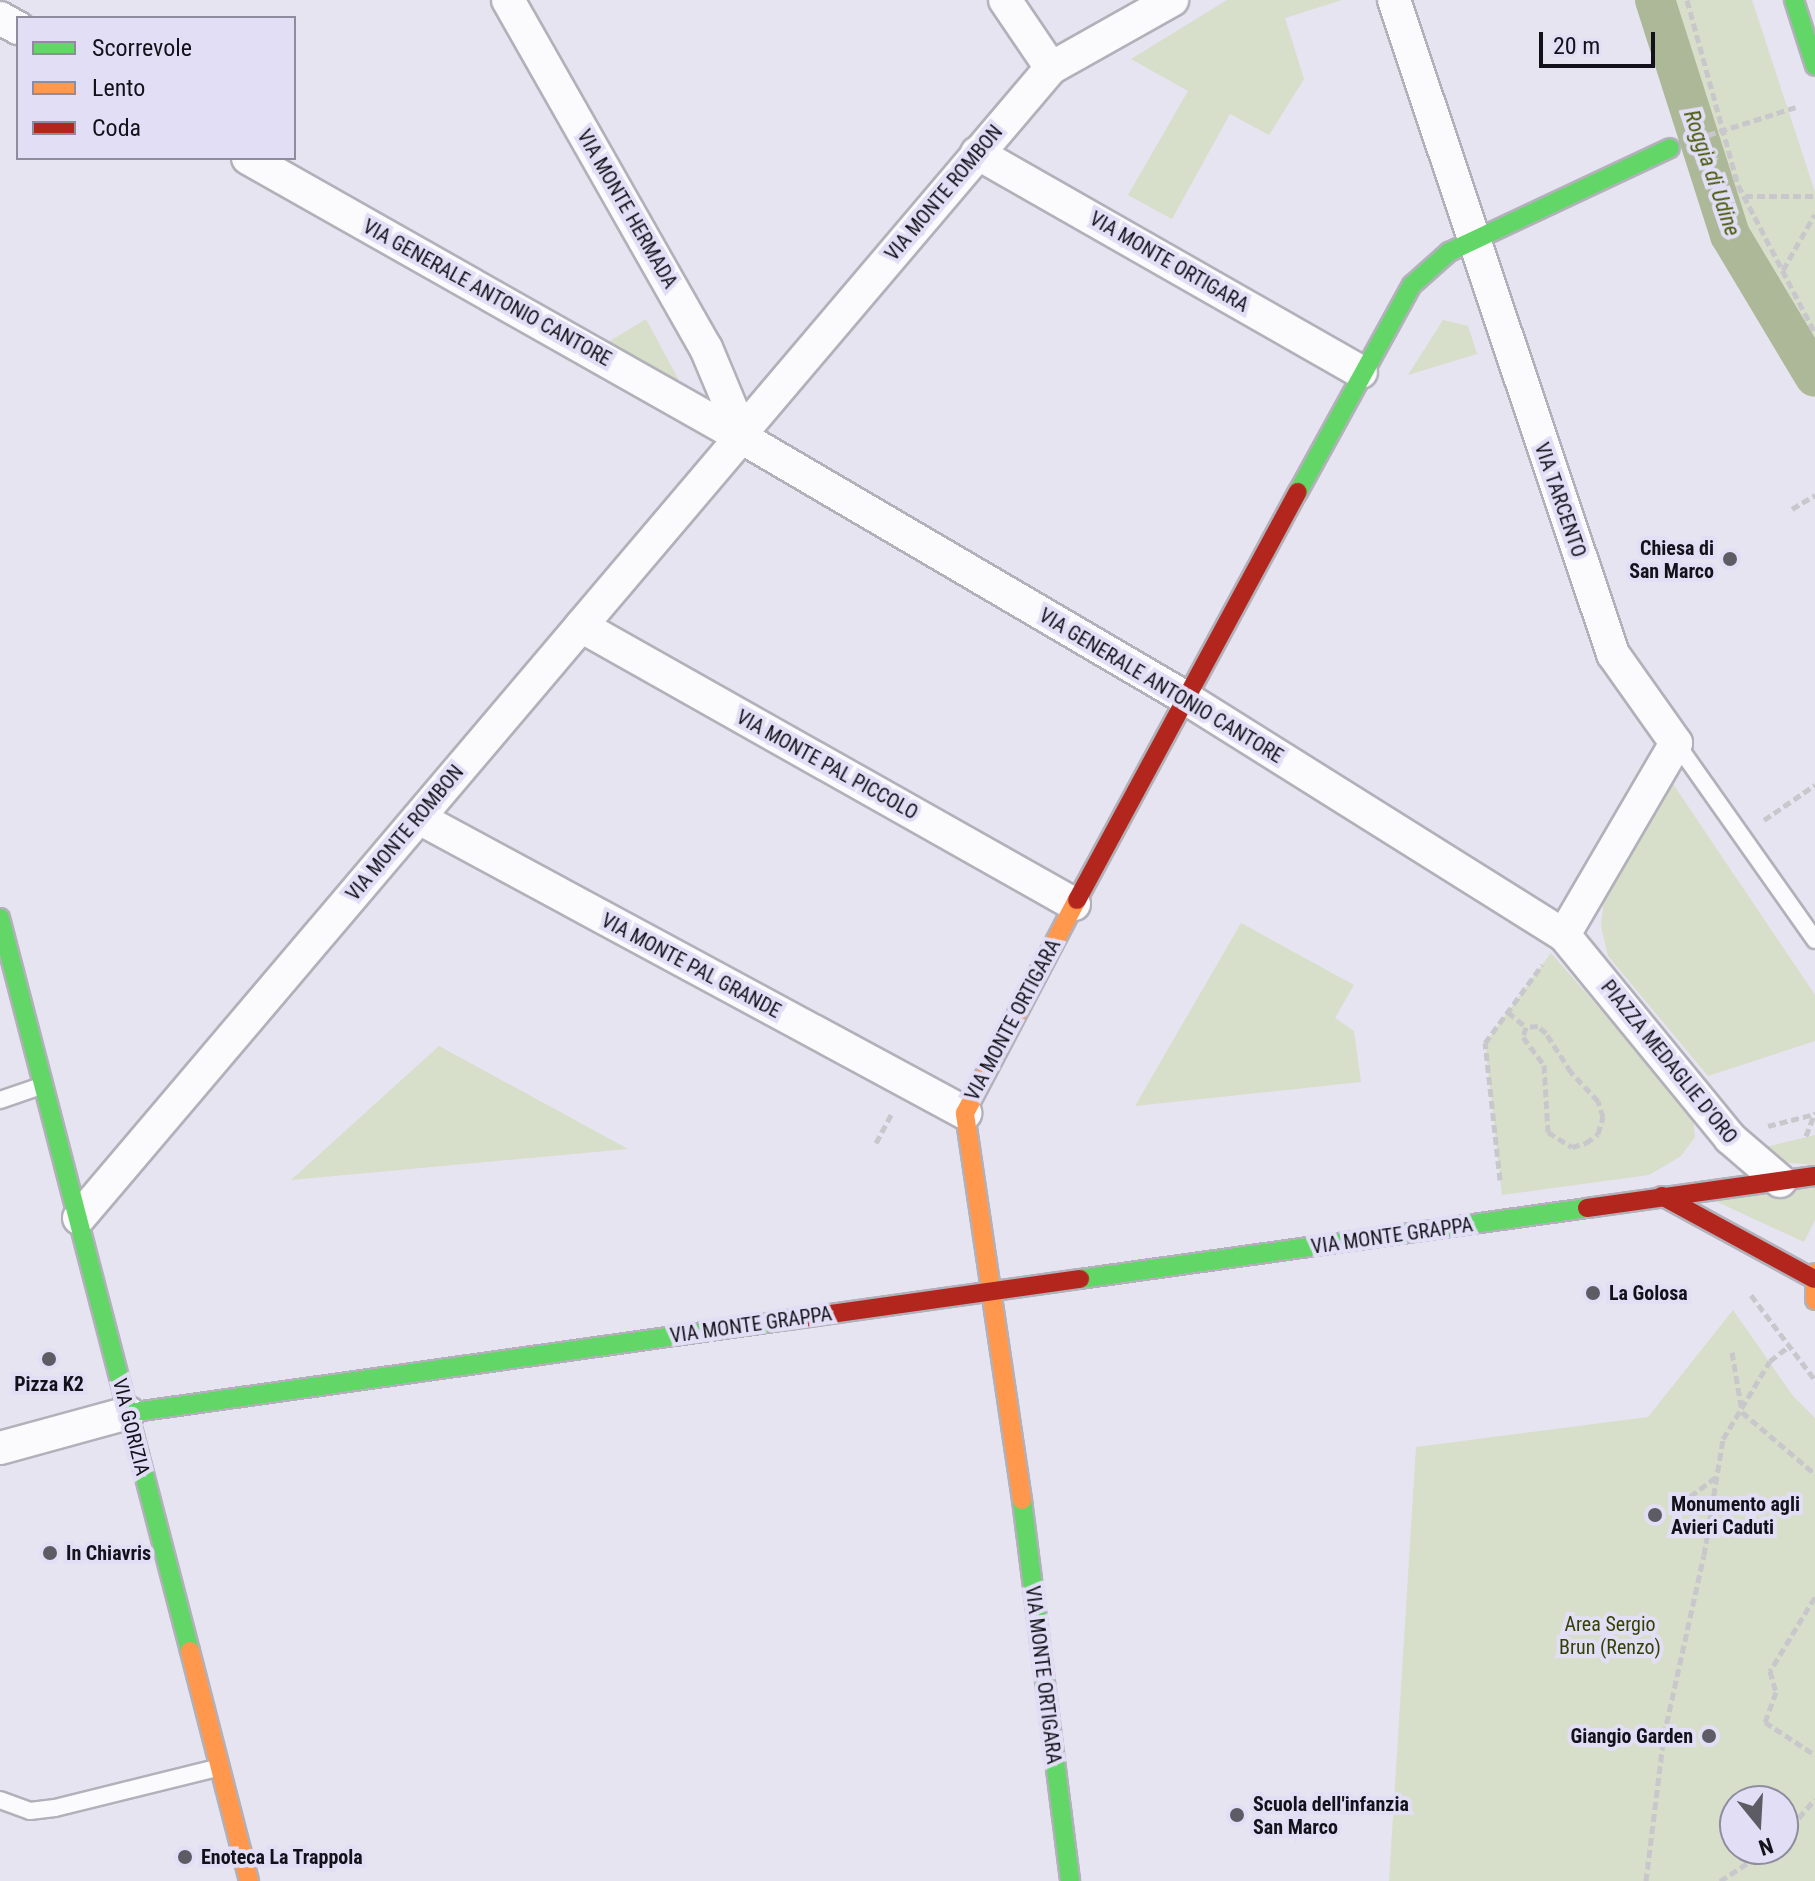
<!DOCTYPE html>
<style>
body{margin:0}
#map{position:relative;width:1815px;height:1881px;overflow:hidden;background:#e6e4f0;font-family:"Roboto Condensed",sans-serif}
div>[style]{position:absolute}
.green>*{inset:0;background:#d7dec9}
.canal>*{height:40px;margin:-20px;padding:0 20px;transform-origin:20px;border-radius:20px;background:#adb898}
.path>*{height:5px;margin-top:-2.5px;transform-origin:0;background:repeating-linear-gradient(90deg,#c8c8cc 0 8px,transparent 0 12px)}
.roads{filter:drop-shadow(2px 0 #b2b1ba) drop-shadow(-2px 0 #b2b1ba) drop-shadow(0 2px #b2b1ba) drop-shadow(0 -2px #b2b1ba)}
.lane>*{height:16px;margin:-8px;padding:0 8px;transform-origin:8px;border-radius:8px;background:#fbfbfd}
.street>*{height:32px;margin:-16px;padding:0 16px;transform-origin:16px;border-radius:16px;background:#fbfbfd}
.fast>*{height:18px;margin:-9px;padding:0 9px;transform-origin:9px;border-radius:9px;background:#63d668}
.slow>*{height:18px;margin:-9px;padding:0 9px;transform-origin:9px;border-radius:9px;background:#ff974d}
.jam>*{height:18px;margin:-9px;padding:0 9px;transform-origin:9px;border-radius:9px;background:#b3261e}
.dots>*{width:22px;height:22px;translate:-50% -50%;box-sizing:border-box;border:4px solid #e2def6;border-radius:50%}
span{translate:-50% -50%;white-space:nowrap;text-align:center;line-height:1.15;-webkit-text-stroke:8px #e2def6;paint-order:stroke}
.street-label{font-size:20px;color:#13121a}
.poi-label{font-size:20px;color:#13121a;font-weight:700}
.right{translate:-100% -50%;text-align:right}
.left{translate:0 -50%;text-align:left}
.park-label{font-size:20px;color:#344104}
.water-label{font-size:22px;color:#485a08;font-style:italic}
.legend{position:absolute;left:16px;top:16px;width:280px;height:144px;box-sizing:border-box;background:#e2def6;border:2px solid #8f8c9e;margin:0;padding:10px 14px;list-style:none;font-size:24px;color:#13121a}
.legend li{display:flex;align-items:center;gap:16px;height:40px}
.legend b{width:40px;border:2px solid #8f8c9e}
.north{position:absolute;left:1719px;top:1785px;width:80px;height:80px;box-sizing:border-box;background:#e2def6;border:2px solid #8f8c9e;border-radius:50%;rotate:162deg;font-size:22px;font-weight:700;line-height:32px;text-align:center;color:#13121a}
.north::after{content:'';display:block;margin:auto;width:28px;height:36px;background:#5d5c65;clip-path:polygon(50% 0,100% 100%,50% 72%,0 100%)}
.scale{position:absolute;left:1539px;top:32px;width:116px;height:36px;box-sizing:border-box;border:4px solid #13121a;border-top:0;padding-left:10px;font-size:24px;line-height:28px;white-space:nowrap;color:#13121a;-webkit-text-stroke:6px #e2def6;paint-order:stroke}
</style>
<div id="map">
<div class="green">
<div style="clip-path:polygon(1227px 0,1342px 0,1285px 18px,1304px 79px,1269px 135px,1230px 114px,1172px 219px,1128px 195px,1188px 91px,1131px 59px)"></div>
<div style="clip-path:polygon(1674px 0,1752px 0,1815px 192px,1815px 359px,1728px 209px)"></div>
<div style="clip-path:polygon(646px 319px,683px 388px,605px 344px)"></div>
<div style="clip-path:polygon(1443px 320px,1468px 326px,1477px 354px,1408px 375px)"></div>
<div style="clip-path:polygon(1669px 778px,1815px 995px,1815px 1041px,1708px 1076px,1608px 956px,1601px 926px,1604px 898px)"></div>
<div style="clip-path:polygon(1241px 923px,1354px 985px,1335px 1018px,1354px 1031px,1361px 1082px,1135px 1106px)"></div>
<div style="clip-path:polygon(1551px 953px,1693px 1115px,1695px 1137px,1681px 1156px,1649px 1175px,1502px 1195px,1485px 1043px)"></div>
<div style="clip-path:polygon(439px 1046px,628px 1149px,291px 1180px)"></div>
<div style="clip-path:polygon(1815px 1135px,1815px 1165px,1781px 1162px,1762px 1148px)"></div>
<div style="clip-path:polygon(1815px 1188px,1815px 1220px,1804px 1242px,1711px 1199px)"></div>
<div style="clip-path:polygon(evenodd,1733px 1310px,1793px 1396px,1815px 1418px,1815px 1881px,1389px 1881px,1416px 1447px,1648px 1417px,1733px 1310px,1735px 1801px,1783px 1801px,1783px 1849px,1735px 1849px,1735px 1801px)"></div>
</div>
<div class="canal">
<div style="left:1655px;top:0;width:247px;rotate:72.3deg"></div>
<div style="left:1730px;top:235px;width:165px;rotate:59.1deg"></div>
</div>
<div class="path">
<div style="left:1687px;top:0;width:192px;rotate:74.6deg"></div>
<div style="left:1738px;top:185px;width:167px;rotate:62.5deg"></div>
<div style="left:1708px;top:135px;width:92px;rotate:-17.7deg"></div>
<div style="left:1745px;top:196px;width:70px"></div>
<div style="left:1783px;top:270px;width:64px;rotate:-60.3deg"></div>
<div style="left:1792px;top:509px;width:27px;rotate:-31deg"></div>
<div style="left:1764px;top:820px;width:62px;rotate:-34.5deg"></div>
<div style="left:1508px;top:1012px;width:23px;rotate:40deg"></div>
<div style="left:1526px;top:1027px;width:10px;rotate:107deg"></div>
<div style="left:1523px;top:1037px;width:35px;rotate:53deg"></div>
<div style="left:1544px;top:1065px;width:67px;rotate:86.6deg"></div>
<div style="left:1548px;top:1132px;width:28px;rotate:32deg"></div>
<div style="left:1572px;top:1147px;width:15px;rotate:-16deg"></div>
<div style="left:1586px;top:1143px;width:15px;rotate:-37deg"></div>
<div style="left:1598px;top:1134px;width:18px;rotate:-74deg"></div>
<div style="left:1603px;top:1117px;width:17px;rotate:-107deg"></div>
<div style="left:1598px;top:1101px;width:40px;rotate:-133deg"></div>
<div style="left:1571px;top:1072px;width:46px;rotate:-122.7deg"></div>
<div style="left:1546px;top:1033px;width:11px;rotate:-139deg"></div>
<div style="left:1538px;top:1026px;width:12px;rotate:175deg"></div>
<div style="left:1768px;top:1126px;width:49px;rotate:-14.3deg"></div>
<div style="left:1806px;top:1136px;width:25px;rotate:-69deg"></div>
<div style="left:876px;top:1143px;width:34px;rotate:-62deg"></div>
<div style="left:1500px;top:1180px;width:138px;rotate:-96.2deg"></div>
<div style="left:1485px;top:1043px;width:97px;rotate:-53.8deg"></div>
<div style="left:1751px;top:1295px;width:106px;rotate:53deg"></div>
<div style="left:1732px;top:1352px;width:61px;rotate:80.5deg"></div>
<div style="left:1742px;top:1412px;width:96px;rotate:40.3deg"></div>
<div style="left:1671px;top:1511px;width:56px;rotate:-37.1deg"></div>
<div style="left:1815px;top:1597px;width:87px;rotate:121.3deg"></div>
<div style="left:1770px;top:1671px;width:22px;rotate:74deg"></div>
<div style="left:1776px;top:1692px;width:32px;rotate:110deg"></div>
<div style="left:1765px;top:1722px;width:60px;rotate:33.4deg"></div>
<div style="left:1783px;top:1836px;width:49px;rotate:-49.1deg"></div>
<div style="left:1646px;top:1881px;width:147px;rotate:-83deg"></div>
<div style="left:1664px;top:1735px;width:184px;rotate:-77.5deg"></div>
<div style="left:1704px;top:1555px;width:118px;rotate:-80.7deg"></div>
<div style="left:1723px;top:1439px;width:91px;rotate:-58.9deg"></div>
<div style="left:1770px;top:1361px;width:24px;rotate:-38deg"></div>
<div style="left:1720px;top:1881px;width:59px;rotate:-33.1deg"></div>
</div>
<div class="roads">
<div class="lane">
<div style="left:1676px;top:743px;width:241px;rotate:54.8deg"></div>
<div style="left:0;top:1100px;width:43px;rotate:-18.9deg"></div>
<div style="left:0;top:1800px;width:32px;rotate:20deg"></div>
<div style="left:30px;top:1811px;width:25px;rotate:-7deg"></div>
<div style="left:55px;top:1808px;width:167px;rotate:-13.9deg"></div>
</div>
<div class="street">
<div style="left:508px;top:0;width:400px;rotate:60.4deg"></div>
<div style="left:706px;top:348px;width:80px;rotate:67.3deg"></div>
<div style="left:1005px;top:0;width:82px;rotate:55.9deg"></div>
<div style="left:1394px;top:0;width:690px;rotate:71.49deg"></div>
<div style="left:1613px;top:654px;width:109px;rotate:54.7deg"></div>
<div style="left:1676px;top:743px;width:222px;rotate:120.3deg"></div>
<div style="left:0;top:18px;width:21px;rotate:29deg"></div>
<div style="left:977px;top:153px;width:442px;rotate:29.7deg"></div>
<div style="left:248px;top:158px;width:550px;rotate:29.5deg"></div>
<div style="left:749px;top:424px;width:467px;rotate:-49.7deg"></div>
<div style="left:1051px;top:68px;width:139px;rotate:-29.3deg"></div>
<div style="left:753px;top:444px;width:500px;rotate:30.4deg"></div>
<div style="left:1184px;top:697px;width:448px;rotate:32.1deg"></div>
<div style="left:1564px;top:935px;width:262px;rotate:50.7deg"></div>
<div style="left:1730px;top:1138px;width:66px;rotate:40.7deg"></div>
<div style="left:581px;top:626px;width:566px;rotate:29.42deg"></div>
<div style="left:419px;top:818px;width:621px;rotate:28.38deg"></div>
<div style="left:79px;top:1218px;width:1010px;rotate:-49.7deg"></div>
<div style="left:0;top:1448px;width:133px;rotate:-15.3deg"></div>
</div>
<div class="fast">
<div style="left:1794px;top:0;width:69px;rotate:72.3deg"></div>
<div style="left:1298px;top:492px;width:236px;rotate:-61.2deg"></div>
<div style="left:1412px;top:285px;width:50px;rotate:-41.7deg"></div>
<div style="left:1449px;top:252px;width:244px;rotate:-25.2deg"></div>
<div style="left:0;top:918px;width:757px;rotate:75.47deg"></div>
<div style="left:1080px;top:1279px;width:512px;rotate:-7.97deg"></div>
<div style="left:128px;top:1413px;width:667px;rotate:-8.02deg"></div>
<div style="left:1022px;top:1500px;width:384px;rotate:82.8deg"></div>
</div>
<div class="slow">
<div style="left:1815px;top:1273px;width:27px;rotate:90deg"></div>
<div style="left:1022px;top:1500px;width:391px;rotate:-98.4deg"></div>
<div style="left:965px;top:1113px;width:241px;rotate:-62.3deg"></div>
<div style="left:190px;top:1651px;width:237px;rotate:75.6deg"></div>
</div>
<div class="jam">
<div style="left:1077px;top:900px;width:464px;rotate:-61.6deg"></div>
<div style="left:1662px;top:1196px;width:173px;rotate:28.6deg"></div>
<div style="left:1587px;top:1208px;width:230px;rotate:-8deg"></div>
<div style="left:788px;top:1320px;width:295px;rotate:-8deg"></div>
</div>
</div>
<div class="dots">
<div style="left:1730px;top:559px;background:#5d5c65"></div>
<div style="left:1593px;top:1293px;background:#5d5c65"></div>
<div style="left:49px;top:1359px;background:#5d5c65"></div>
<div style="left:1655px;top:1515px;background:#5d5c65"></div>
<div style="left:50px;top:1553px;background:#5d5c65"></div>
<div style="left:1709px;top:1736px;background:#5d5c65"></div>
<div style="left:1237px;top:1815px;background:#5d5c65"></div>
<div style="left:185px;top:1857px;background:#5d5c65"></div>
</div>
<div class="street-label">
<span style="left:944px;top:193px;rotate:-50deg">VIA MONTE ROMBON</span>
<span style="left:627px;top:209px;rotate:60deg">VIA MONTE HERMADA</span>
<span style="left:1169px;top:262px;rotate:30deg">VIA MONTE ORTIGARA</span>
<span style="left:487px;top:293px;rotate:29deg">VIA GENERALE ANTONIO CANTORE</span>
<span style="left:1560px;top:500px;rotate:71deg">VIA TARCENTO</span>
<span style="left:1161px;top:686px;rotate:31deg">VIA GENERALE ANTONIO CANTORE</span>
<span style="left:827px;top:765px;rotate:29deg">VIA MONTE PAL PICCOLO</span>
<span style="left:405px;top:833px;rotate:-50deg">VIA MONTE ROMBON</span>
<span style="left:691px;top:966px;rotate:28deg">VIA MONTE PAL GRANDE</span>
<span style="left:1013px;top:1020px;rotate:-62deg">VIA MONTE ORTIGARA</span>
<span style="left:1669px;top:1062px;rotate:51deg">PIAZZA MEDAGLIE D'ORO</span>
<span style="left:1392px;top:1236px;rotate:-8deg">VIA MONTE GRAPPA</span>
<span style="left:751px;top:1325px;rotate:-8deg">VIA MONTE GRAPPA</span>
<span style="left:131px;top:1427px;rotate:76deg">VIA GORIZIA</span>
<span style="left:1043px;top:1675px;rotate:83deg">VIA MONTE ORTIGARA</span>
</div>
<div class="poi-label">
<span class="right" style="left:1714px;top:560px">Chiesa di<br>San Marco</span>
<span class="left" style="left:1609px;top:1293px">La Golosa</span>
<span style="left:49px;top:1384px">Pizza K2</span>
<span class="left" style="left:1671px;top:1516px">Monumento agli<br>Avieri Caduti</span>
<span class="left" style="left:66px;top:1553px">In Chiavris</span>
<span class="right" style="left:1693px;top:1736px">Giangio Garden</span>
<span class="left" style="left:1253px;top:1816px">Scuola dell'infanzia<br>San Marco</span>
<span class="left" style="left:201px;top:1857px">Enoteca La Trappola</span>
</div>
<div class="park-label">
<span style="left:1610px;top:1636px">Area Sergio<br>Brun (Renzo)</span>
</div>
<div class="water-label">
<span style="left:1712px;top:173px;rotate:71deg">Roggia di Udine</span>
</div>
<ul class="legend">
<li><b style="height:10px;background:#63d668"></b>Scorrevole</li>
<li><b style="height:10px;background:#ff974d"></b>Lento</li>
<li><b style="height:10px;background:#b3261e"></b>Coda</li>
</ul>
<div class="north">N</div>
<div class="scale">20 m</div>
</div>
